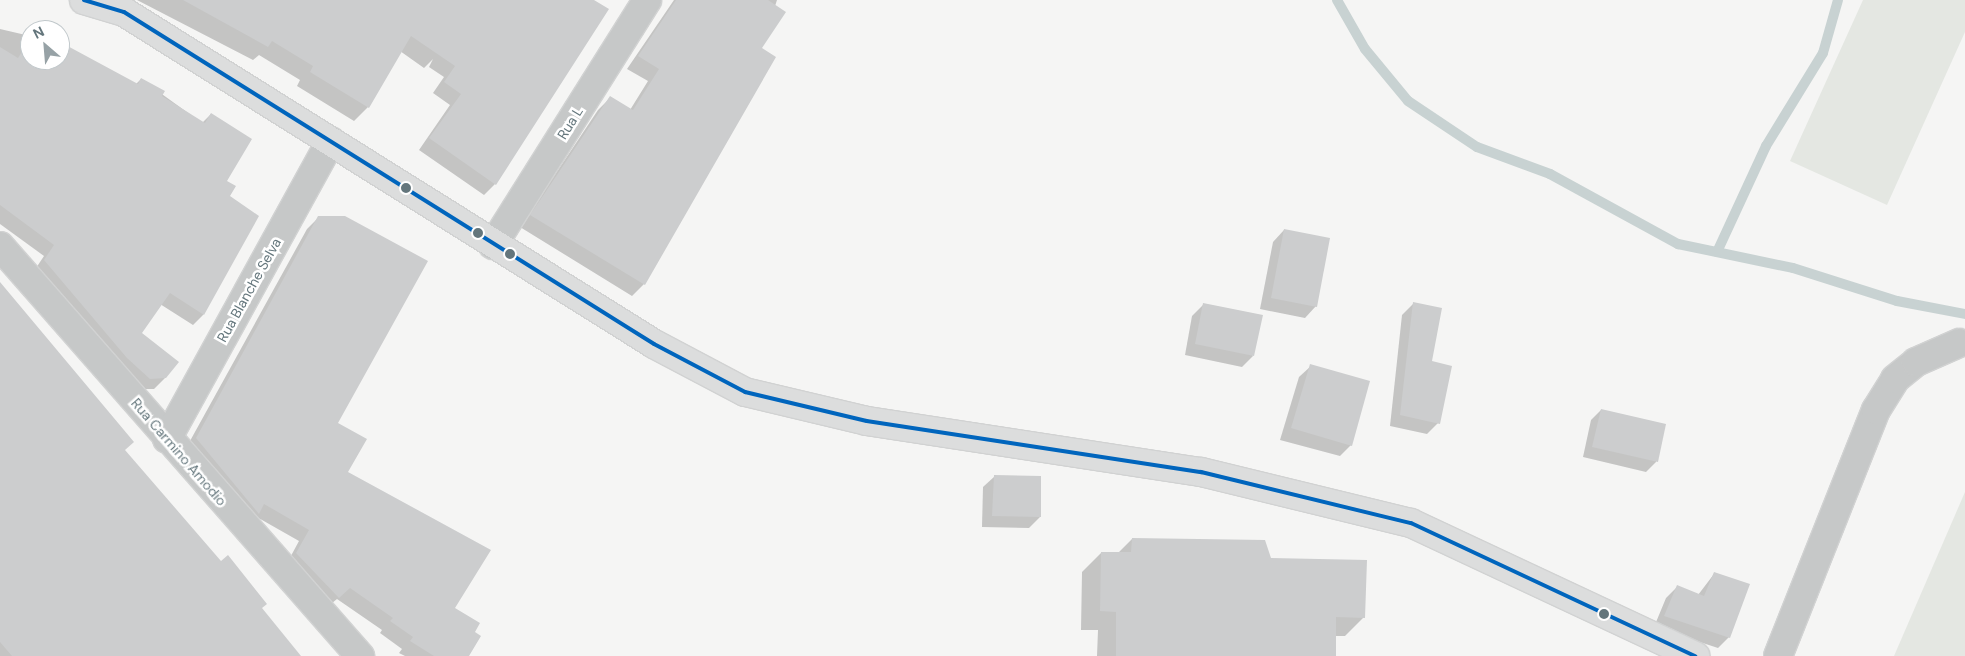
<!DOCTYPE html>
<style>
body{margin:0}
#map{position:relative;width:1965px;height:656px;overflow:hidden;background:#f5f5f4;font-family:"DM Sans",sans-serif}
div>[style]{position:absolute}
.green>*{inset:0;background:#e4e7e2}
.shadow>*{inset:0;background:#0003}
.stream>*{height:10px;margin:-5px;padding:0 5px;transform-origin:5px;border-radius:5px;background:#c8d2d2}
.building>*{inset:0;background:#cccdce}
.roads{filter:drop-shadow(1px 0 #d1d2d2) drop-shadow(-1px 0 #d1d2d2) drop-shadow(0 1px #d1d2d2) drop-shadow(0 -1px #d1d2d2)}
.minor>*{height:28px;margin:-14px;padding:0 14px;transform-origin:14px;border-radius:14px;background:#c6c8c8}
.secondary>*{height:28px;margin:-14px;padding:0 14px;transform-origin:14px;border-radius:14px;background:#dcdddd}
.bus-1>*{height:4px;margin:-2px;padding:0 2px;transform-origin:2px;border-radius:2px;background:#0065bd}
.dots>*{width:14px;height:14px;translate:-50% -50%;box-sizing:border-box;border:2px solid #fff;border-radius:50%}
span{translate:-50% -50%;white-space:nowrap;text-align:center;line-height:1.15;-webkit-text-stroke:5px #fff;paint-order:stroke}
.street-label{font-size:14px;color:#64767c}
.north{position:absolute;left:20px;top:20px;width:50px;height:50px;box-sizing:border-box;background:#fff;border:1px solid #c1c8cb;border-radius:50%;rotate:333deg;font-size:14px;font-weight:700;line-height:20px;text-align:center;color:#64767c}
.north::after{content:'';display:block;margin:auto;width:18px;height:22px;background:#97a2a6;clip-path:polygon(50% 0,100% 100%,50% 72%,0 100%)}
</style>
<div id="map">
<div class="green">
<div style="clip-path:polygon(1863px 0,1965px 0,1965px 32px,1887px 205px,1790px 161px)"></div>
<div style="clip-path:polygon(1965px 492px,1965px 656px,1894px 656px)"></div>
</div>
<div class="shadow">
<div style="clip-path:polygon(137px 0,592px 0,495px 184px,484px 195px,419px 150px,450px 105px,433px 93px,444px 77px,429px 67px,433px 59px,424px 68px,400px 51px,368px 107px,354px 121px,297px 86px,300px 80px,259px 55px,253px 60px)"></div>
<div style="clip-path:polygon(674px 0,777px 0,761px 49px,644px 284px,632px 296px,520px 227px,598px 110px,610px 98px,630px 110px,648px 81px,627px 69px)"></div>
<div style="clip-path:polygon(0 29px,30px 36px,30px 60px,60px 60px,61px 44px,136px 84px,141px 79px,202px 123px,211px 114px,229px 196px,203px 315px,193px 325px,160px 304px,140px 333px,165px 378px,154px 389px,139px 389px,34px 271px,44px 256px,0 224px)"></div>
<div style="clip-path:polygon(319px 217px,337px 424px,347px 473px,473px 633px,467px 656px,405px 656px,399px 653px,402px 649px,380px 633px,382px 630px,337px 599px,326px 608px,286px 565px,299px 541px,255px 516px,185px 450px,307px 229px)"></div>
<div style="clip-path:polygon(1284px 230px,1316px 306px,1305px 318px,1260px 309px,1273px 242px)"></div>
<div style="clip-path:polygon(0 286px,124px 451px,300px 656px,0 656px)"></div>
<div style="clip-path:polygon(1204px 304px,1253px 356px,1242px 367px,1185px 355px,1192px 316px)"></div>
<div style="clip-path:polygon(1413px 304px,1430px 362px,1438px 423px,1427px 434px,1390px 426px,1402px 315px)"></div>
<div style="clip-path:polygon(1311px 366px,1351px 445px,1340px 456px,1280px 440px,1299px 377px)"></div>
<div style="clip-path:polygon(1601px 410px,1665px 425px,1656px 462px,1646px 472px,1583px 457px,1591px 420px)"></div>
<div style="clip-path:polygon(995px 476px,1040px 517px,1029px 528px,982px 527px,983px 487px)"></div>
<div style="clip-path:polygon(1132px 539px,1270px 559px,1364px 617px,1345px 636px,1335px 636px,1334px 656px,1097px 656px,1098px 630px,1081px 630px,1082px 572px,1101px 553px,1118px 553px)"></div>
<div style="clip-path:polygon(1714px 574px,1729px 637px,1718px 648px,1654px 627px,1666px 598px,1677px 587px,1698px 595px)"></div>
</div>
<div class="stream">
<div style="left:1337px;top:0;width:56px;rotate:60.3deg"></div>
<div style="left:1365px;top:49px;width:67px;rotate:50.4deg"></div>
<div style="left:1408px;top:101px;width:83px;rotate:33.7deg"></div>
<div style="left:1477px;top:147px;width:78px;rotate:20.3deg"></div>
<div style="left:1550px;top:174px;width:146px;rotate:28.7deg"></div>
<div style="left:1678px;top:244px;width:117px;rotate:11.8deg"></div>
<div style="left:1793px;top:268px;width:109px;rotate:17.6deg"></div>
<div style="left:1897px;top:301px;width:69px;rotate:10.8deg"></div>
<div style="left:1717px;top:252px;width:117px;rotate:-65.2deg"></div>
<div style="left:1766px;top:146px;width:109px;rotate:-58.5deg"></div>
<div style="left:1823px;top:53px;width:55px;rotate:-74.2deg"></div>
</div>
<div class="building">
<div style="clip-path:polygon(183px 0,594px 0,609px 9px,496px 185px,429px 138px,461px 94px,444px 82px,455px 66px,411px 36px,369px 108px,310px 72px,313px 66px,272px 41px,268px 47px)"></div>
<div style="clip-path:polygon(676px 0,768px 0,786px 12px,762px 48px,776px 57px,645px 285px,530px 215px,610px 96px,633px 110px,659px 69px,638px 56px)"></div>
<div style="clip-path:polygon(30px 39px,30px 60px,60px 60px,62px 43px,138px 84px,141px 78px,165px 91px,162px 96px,205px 123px,211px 113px,252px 139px,227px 181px,236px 186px,230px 196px,259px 216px,204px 315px,170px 293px,142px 333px,179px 362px,166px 378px,150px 379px,127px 358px,44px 260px,54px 245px,0 205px,0 47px,18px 58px)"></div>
<div style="clip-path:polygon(318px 216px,345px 216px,428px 261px,338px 423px,367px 439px,348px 472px,491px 550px,455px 608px,480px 623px,475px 632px,481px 636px,469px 656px,434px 656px,410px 641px,413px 637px,390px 621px,393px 618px,350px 588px,339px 598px,296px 553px,309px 530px,264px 504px,259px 514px,196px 438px)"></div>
<div style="clip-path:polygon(1284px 229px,1330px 238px,1317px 307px,1271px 298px)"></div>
<div style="clip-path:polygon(0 282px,134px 442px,125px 450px,221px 561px,228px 555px,267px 604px,262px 608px,301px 656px,12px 656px,0 642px)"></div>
<div style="clip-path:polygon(1413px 302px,1442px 308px,1432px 361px,1452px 366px,1440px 424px,1400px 415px)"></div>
<div style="clip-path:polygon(1203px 303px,1263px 315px,1254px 356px,1195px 344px)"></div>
<div style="clip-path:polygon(1310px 364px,1370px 381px,1352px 446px,1291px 428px)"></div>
<div style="clip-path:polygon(1601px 409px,1666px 424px,1658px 462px,1592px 447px)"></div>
<div style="clip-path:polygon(994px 475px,1041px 476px,1041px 517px,992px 516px)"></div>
<div style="clip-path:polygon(1132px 538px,1265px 540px,1271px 558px,1367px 560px,1365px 618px,1336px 617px,1336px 656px,1116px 656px,1116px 612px,1100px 611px,1101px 552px,1131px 552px)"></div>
<div style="clip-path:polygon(1714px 572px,1750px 584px,1730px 638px,1664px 616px,1677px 585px,1704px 596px)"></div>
</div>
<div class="roads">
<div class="minor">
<div style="left:493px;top:245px;width:289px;rotate:-57.8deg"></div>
<div style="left:0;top:246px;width:546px;rotate:48.72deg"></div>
<div style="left:167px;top:439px;width:340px;rotate:-61.2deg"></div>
<div style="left:1778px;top:656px;width:265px;rotate:-68.3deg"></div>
<div style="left:1876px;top:410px;width:36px;rotate:-58deg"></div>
<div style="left:1895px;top:379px;width:27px;rotate:-39deg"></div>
<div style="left:1916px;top:362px;width:47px;rotate:-23.8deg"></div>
</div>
<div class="secondary">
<div style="left:84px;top:0;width:42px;rotate:16.7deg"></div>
<div style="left:124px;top:12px;width:625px;rotate:32.06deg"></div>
<div style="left:654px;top:344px;width:103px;rotate:27.8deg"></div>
<div style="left:745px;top:392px;width:125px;rotate:13.4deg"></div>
<div style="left:867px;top:421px;width:338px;rotate:8.7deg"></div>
<div style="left:1201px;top:472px;width:216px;rotate:13.7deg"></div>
<div style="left:1411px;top:523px;width:314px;rotate:25.1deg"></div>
</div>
</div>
<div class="bus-1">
<div style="left:84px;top:0;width:42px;rotate:16.7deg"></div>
<div style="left:124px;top:12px;width:625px;rotate:32.06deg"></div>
<div style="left:654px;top:344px;width:103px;rotate:27.8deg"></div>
<div style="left:745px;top:392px;width:125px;rotate:13.4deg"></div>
<div style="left:867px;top:421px;width:338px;rotate:8.7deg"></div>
<div style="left:1201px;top:472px;width:216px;rotate:13.7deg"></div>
<div style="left:1411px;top:523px;width:314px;rotate:25.1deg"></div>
</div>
<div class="dots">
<div style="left:406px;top:188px;background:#64767c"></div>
<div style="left:478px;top:233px;background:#64767c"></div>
<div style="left:510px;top:254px;background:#64767c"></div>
<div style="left:1604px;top:614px;background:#64767c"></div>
</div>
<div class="street-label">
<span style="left:570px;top:123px;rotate:-58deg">Rua L</span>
<span style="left:249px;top:290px;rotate:-61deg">Rua Blanche Selva</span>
<span style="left:179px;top:452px;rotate:49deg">Rua Carmino Amodio</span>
</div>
<div class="north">N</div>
</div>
